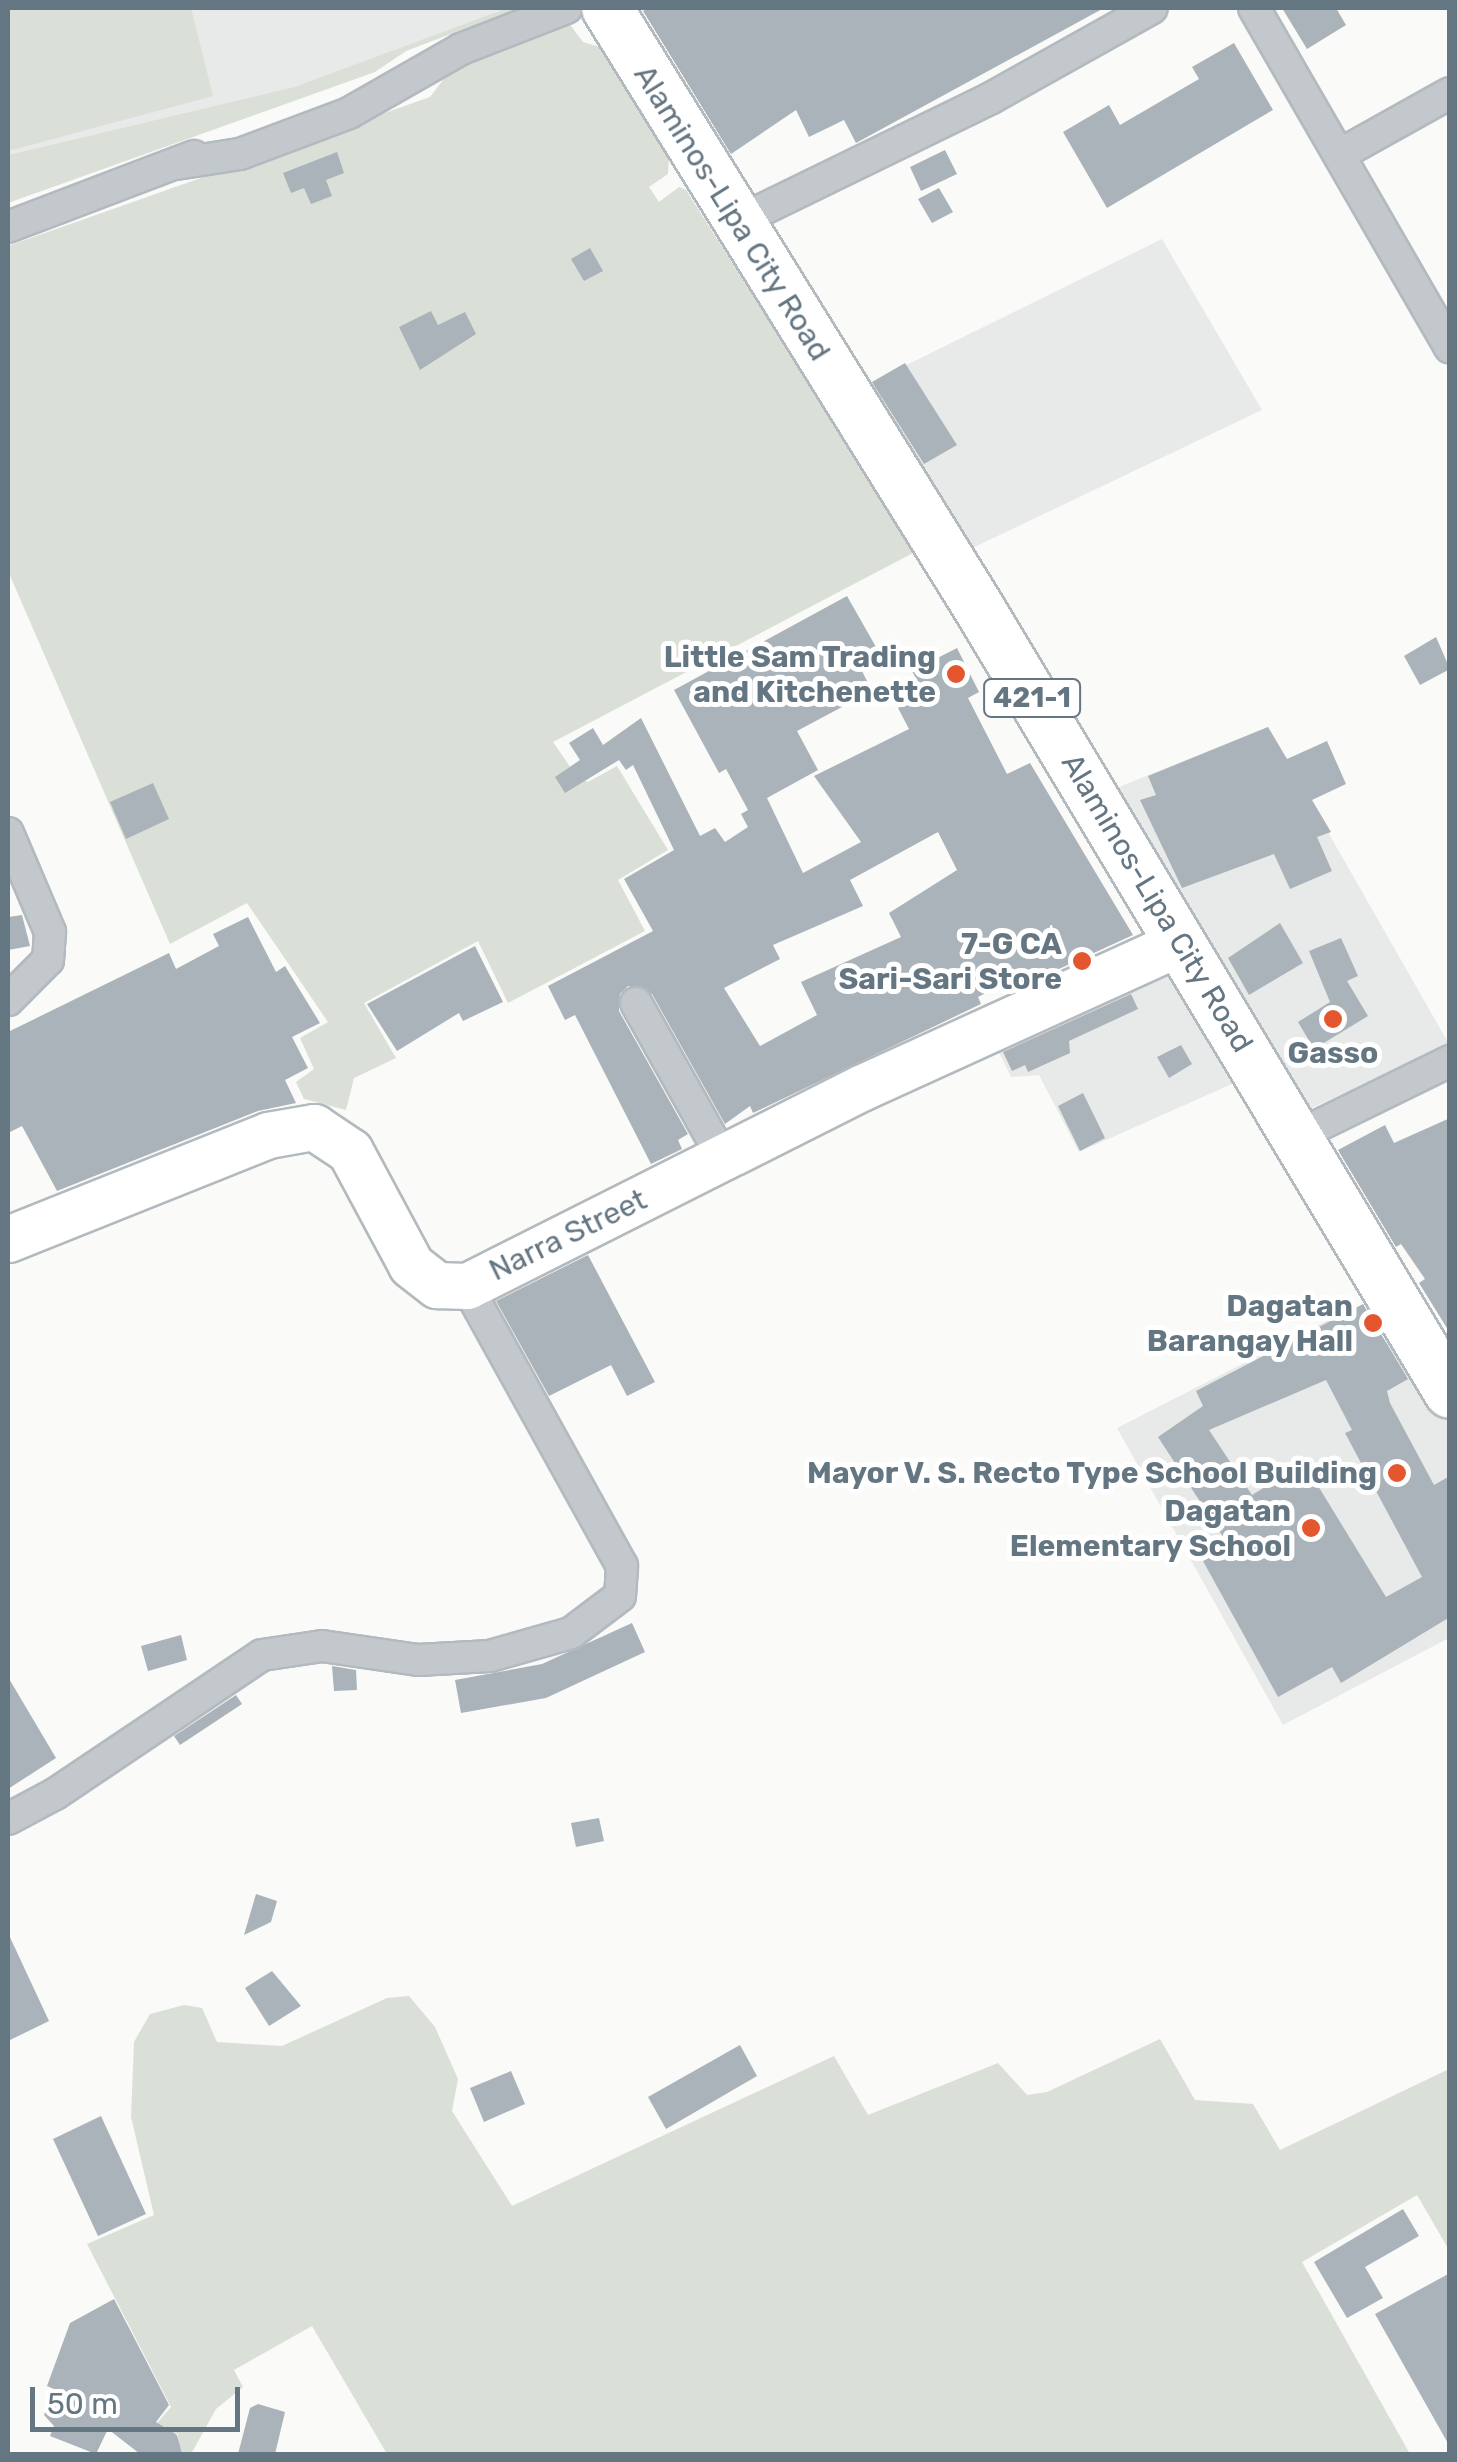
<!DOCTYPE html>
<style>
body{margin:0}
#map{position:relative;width:1457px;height:2462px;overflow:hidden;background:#fafaf8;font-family:Rubik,sans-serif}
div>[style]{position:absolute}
.built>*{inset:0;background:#e8e9e9}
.green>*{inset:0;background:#dadfd7}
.building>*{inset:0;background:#aab3b9}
.roads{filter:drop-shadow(2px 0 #b3babf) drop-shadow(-2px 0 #b3babf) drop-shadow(0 2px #b3babf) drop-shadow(0 -2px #b3babf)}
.street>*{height:30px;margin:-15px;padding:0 15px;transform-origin:15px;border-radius:15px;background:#c3c8cc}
.secondary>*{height:45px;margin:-22.5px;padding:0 22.5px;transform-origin:22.5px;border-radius:22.5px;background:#fff}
.primary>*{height:50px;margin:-25px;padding:0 25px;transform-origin:25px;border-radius:25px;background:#fff}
.dots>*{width:28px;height:28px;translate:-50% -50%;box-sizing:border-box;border:5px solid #fff;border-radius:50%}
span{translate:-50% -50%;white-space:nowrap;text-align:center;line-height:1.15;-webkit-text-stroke:10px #fff;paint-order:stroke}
.shield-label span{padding:2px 8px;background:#fff;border:2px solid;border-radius:8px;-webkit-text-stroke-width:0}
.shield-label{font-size:28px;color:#657683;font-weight:700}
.street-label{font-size:30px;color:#657683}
.poi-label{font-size:30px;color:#657683;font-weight:700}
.right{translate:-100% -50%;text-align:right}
.frame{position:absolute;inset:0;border:10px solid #657683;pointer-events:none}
.scale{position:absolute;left:30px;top:2387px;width:210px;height:45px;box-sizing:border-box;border:5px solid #657683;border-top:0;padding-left:12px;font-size:30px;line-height:35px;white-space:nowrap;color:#657683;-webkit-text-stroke:8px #fff;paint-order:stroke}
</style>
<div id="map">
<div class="built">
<div style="clip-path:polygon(8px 8px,507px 8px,294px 87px,8px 155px)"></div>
<div style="clip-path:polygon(1162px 239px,1262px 410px,964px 552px,868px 384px)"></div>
<div style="clip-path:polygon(1268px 727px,1449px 1044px,1312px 1108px,1305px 1107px,1109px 791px)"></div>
<div style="clip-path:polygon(1170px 973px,1243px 1079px,1079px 1152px,1039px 1075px,1011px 1077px,996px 1046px)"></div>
<div style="clip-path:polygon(1348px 1310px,1371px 1351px,1396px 1336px,1449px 1419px,1449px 1638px,1283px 1725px,1117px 1428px)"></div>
</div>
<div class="green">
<div style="clip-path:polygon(8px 8px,191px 8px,213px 96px,8px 151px)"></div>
<div style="clip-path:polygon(507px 8px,519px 8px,406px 51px,375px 72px,8px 203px,8px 155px,294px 87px)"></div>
<div style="clip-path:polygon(568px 22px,583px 42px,600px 47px,669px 158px,668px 174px,649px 187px,659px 202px,679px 187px,686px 190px,915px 552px,553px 742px,578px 778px,588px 782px,617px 766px,668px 850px,618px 880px,645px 931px,508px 1003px,478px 941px,364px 1003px,396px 1058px,354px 1078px,346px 1110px,304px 1099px,296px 1082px,314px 1069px,300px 1038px,328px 1022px,247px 903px,170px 944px,8px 571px,8px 246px,430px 97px,453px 67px)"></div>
<div style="clip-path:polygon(409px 1996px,435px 2027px,458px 2079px,452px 2111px,512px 2206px,834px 2056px,868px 2115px,998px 2063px,1027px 2095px,1047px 2092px,1160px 2039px,1195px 2100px,1253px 2104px,1280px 2150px,1449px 2069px,1449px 2250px,1417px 2195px,1302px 2262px,1410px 2454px,387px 2454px,312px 2326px,234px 2370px,243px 2387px,216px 2409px,191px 2454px,179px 2454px,178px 2434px,152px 2429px,171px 2407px,87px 2244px,154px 2215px,131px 2117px,134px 2042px,150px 2014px,184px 2005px,202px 2008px,217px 2042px,282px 2046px,387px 1998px)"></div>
</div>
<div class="building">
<div style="clip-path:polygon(649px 8px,1104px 8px,856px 143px,844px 120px,809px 137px,796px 110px,731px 154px,643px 11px)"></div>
<div style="clip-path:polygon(1282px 8px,1336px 8px,1346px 25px,1307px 49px)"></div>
<div style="clip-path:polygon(1234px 43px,1273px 110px,1107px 208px,1063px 132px,1109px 105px,1120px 125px,1199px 79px,1192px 67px)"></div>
<div style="clip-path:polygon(945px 150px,957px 174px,921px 191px,910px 167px)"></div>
<div style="clip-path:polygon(337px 152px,344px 173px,326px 180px,332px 196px,311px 204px,304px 188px,291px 193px,283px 173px)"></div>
<div style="clip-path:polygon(939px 188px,953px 212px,932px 223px,918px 199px)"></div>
<div style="clip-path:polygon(590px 248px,603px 271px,584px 281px,571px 259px)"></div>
<div style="clip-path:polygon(431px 311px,438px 325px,465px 312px,476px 334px,420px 370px,399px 327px)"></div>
<div style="clip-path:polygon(905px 363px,957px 445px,924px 464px,872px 382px)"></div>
<div style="clip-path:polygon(evenodd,847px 596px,880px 654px,859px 665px,872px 691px,797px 731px,818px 770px,767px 798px,803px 873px,861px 842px,814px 776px,909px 729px,898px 708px,924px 694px,912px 671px,957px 648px,979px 692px,968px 698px,1007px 774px,1030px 763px,1133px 935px,1024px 985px,1019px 976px,978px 997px,981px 1004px,753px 1113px,750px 1106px,725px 1124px,652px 994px,628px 986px,620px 994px,619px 1011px,688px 1134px,678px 1140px,682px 1149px,651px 1164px,575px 1015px,565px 1020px,548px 986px,653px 931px,624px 879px,674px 850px,633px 765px,626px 770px,619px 760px,565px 793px,555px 777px,580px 760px,569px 743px,593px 728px,603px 745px,641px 718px,700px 836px,715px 828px,725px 842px,748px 827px,741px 814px,748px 810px,726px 769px,719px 773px,674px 690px,847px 596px,938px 832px,957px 870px,889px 913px,901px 937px,801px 982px,817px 1015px,760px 1046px,724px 988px,780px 959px,773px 945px,863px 906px,850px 880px,938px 832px)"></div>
<div style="clip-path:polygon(1436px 637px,1450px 669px,1420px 685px,1404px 656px)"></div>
<div style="clip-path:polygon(1268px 727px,1287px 759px,1327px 741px,1346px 784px,1312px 800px,1331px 832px,1317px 837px,1332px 871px,1290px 889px,1274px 854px,1182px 888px,1140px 800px,1156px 795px,1148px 776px)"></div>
<div style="clip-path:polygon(153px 783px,169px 819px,126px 839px,110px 802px)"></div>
<div style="clip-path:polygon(22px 915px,30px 946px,8px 950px,8px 917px)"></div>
<div style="clip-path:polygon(248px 917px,276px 972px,285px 966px,320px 1023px,292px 1037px,308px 1068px,285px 1080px,296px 1103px,258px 1111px,57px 1191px,22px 1126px,8px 1133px,8px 1032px,169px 953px,176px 969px,219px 946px,213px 934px)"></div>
<div style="clip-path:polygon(1280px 923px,1303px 963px,1249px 995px,1228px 958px)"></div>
<div style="clip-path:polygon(1341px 938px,1358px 976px,1347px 981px,1368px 1016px,1314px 1049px,1298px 1022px,1330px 1002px,1309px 951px)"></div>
<div style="clip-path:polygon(475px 946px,503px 1002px,463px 1021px,459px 1013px,397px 1051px,367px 1004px)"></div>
<div style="clip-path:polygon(1131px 994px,1138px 1009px,1069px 1041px,1070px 1053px,1028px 1072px,1025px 1065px,1012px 1071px,1003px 1052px)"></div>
<div style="clip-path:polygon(1181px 1045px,1192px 1064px,1169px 1078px,1157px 1057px)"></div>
<div style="clip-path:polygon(1083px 1093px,1105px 1138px,1080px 1151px,1058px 1106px)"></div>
<div style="clip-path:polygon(1450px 1118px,1450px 1333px,1419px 1283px,1425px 1279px,1401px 1244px,1396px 1247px,1338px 1150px,1385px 1125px,1394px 1143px)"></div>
<div style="clip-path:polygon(588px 1255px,655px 1382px,627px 1396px,611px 1365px,549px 1396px,496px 1301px)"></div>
<div style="clip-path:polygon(evenodd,1363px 1304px,1408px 1379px,1387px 1391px,1390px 1403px,1434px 1485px,1450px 1476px,1450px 1617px,1341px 1683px,1332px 1667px,1278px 1697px,1203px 1561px,1229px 1546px,1158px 1437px,1203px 1406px,1196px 1391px,1363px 1304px,1326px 1380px,1352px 1430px,1345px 1433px,1422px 1577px,1386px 1597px,1304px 1463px,1252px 1495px,1209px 1430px,1326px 1380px)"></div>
<div style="clip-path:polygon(632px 1623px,645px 1652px,546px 1698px,461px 1713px,455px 1680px,542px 1664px)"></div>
<div style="clip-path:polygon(181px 1635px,187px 1660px,148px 1671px,141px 1646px)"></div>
<div style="clip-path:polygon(332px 1666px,356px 1670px,357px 1690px,334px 1691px)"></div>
<div style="clip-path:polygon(8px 1677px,56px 1758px,8px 1789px)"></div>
<div style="clip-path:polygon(236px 1695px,242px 1704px,180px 1745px,174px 1736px)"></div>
<div style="clip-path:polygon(599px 1818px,604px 1841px,576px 1847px,571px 1823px)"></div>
<div style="clip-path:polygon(256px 1894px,277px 1901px,271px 1922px,244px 1935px)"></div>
<div style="clip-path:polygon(8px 1933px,49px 2021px,8px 2041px)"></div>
<div style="clip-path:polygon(272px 1971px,301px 2006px,269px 2026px,245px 1988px)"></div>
<div style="clip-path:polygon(740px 2045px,757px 2076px,666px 2129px,648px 2097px)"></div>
<div style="clip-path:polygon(511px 2071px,525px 2104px,484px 2122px,470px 2088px)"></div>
<div style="clip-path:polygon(101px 2116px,146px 2214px,98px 2236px,53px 2139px)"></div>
<div style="clip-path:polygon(1403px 2209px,1419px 2236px,1365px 2267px,1383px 2298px,1347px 2318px,1314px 2262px)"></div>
<div style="clip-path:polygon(1450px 2273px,1450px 2447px,1375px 2314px)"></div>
<div style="clip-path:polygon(114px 2299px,169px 2405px,156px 2422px,177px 2435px,182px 2454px,140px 2454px,108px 2429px,96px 2454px,50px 2436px,54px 2426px,44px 2415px,56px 2390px,47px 2386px,70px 2323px)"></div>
<div style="clip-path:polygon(258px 2404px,285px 2412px,275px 2454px,238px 2454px,250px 2408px)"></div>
</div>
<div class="roads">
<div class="street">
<div style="left:1254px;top:8px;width:392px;rotate:60deg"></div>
<div style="left:1339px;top:155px;width:127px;rotate:-29.2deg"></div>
<div style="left:176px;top:164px;width:65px;rotate:-8.9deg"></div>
<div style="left:240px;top:154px;width:116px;rotate:-20.6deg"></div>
<div style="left:349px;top:113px;width:129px;rotate:-29.7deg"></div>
<div style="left:461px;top:49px;width:113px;rotate:-21.3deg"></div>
<div style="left:735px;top:223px;width:285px;rotate:-26deg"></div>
<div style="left:991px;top:98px;width:184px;rotate:-29.2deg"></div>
<div style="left:8px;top:227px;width:199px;rotate:-20.9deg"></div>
<div style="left:8px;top:833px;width:108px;rotate:67deg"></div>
<div style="left:50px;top:932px;width:28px;rotate:94deg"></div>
<div style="left:48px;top:960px;width:57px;rotate:135deg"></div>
<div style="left:636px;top:1003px;width:178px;rotate:60.7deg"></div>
<div style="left:1299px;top:1135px;width:168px;rotate:-26.1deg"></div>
<div style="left:8px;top:1819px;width:53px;rotate:-28deg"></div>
<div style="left:55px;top:1794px;width:249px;rotate:-33.9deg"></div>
<div style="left:262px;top:1655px;width:61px;rotate:-8.5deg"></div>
<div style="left:322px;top:1646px;width:97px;rotate:8.3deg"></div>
<div style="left:418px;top:1660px;width:72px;rotate:-3.2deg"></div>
<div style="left:490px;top:1656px;width:84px;rotate:-15.9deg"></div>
<div style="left:571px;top:1633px;width:61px;rotate:-37.1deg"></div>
<div style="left:620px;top:1596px;width:30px;rotate:-86deg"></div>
<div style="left:622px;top:1566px;width:320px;rotate:-119deg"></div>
</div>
<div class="secondary">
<div style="left:8px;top:1239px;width:280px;rotate:-21.8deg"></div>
<div style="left:268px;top:1135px;width:47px;rotate:-9.9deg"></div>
<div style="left:314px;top:1127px;width:43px;rotate:33.7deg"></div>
<div style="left:350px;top:1151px;width:129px;rotate:61.8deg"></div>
<div style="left:411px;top:1265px;width:33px;rotate:38deg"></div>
<div style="left:437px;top:1285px;width:30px;rotate:2deg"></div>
<div style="left:467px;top:1286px;width:443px;rotate:-26.7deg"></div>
<div style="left:863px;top:1087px;width:347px;rotate:-24.5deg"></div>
</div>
<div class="primary">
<div style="left:607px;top:8px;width:706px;rotate:58.2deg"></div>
<div style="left:979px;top:608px;width:915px;rotate:59.04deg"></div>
</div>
</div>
<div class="dots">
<div style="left:956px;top:674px;background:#e4572e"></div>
<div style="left:1082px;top:961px;background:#e4572e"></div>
<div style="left:1333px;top:1019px;background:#e4572e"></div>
<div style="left:1373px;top:1323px;background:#e4572e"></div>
<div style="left:1397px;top:1473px;background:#e4572e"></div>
<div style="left:1311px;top:1528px;background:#e4572e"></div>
</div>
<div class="shield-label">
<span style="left:1032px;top:698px">421-1</span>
</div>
<div class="street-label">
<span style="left:732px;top:213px;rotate:58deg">Alaminos-Lipa City Road</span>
<span style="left:1157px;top:903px;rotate:59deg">Alaminos-Lipa City Road</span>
<span style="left:568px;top:1235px;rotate:-26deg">Narra Street</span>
</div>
<div class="poi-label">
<span class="right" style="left:936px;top:674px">Little Sam Trading<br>and Kitchenette</span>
<span class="right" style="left:1062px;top:961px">7-G CA<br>Sari-Sari Store</span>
<span style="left:1333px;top:1053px">Gasso</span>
<span class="right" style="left:1353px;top:1323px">Dagatan<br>Barangay Hall</span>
<span class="right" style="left:1377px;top:1473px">Mayor V. S. Recto Type School Building</span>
<span class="right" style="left:1291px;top:1528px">Dagatan<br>Elementary School</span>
</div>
<div class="frame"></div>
<div class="scale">50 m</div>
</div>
